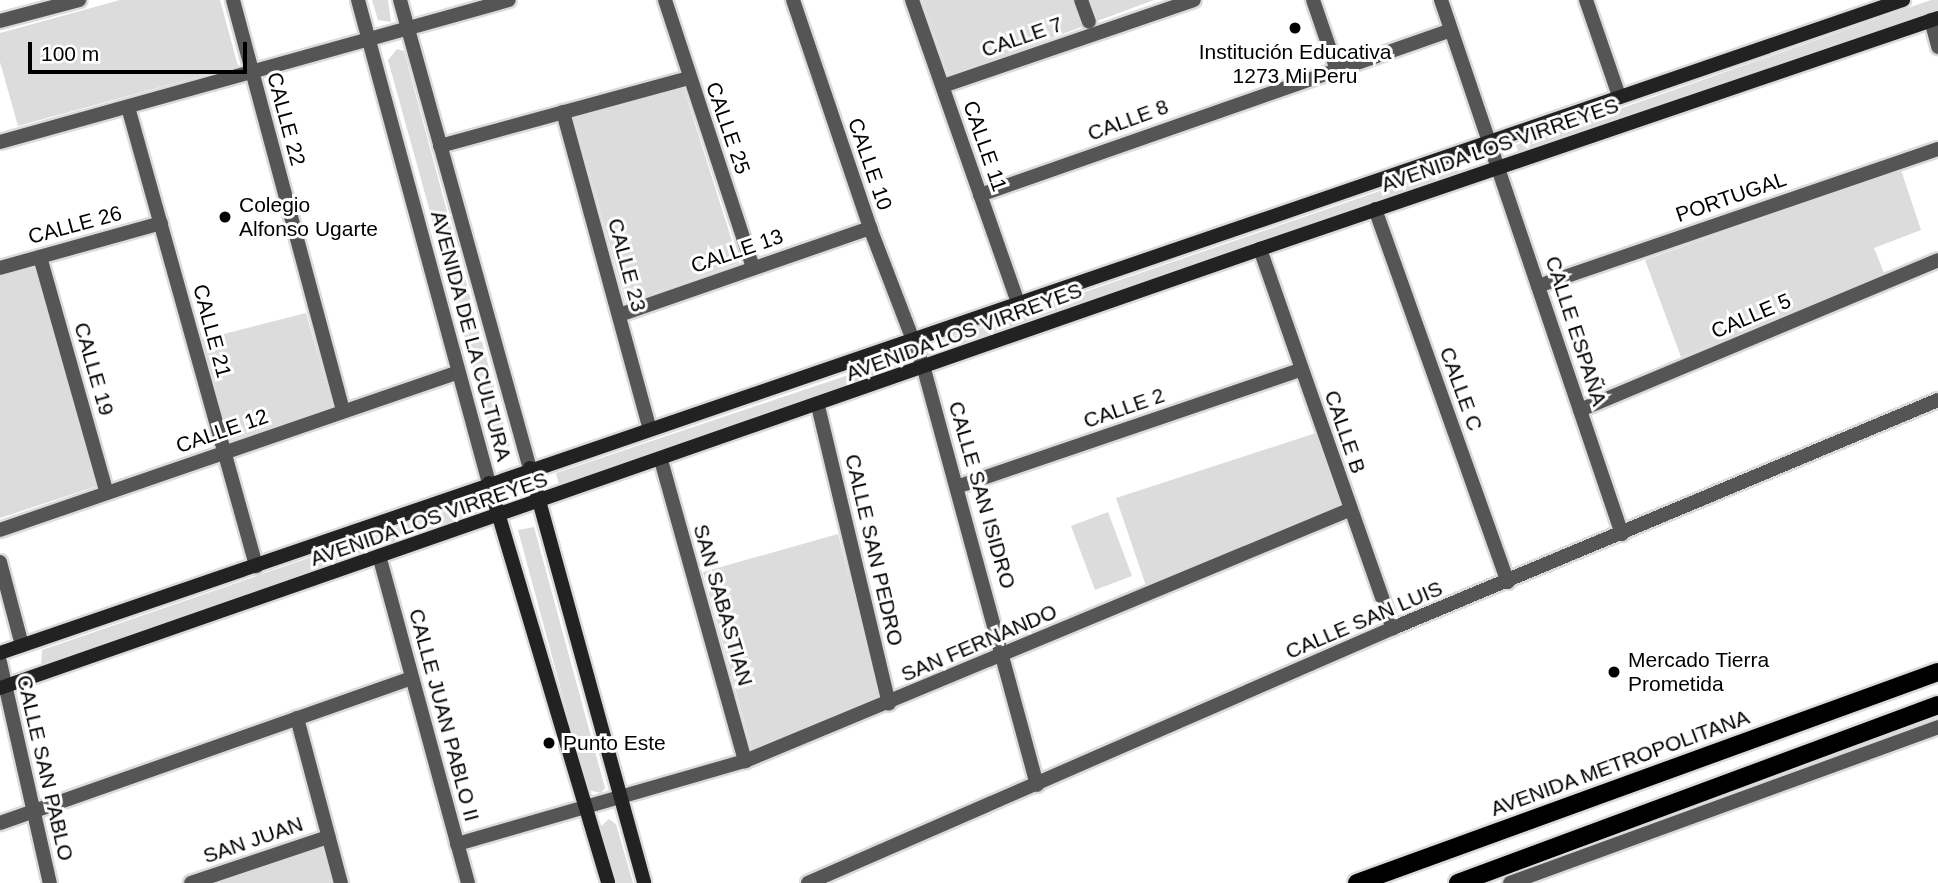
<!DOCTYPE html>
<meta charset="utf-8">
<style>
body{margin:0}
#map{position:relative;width:1938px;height:883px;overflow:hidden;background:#fff;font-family:Helvetica,sans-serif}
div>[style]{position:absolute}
.green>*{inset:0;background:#dcdcdc}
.roads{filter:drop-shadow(2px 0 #dbdbdb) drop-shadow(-2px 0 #dbdbdb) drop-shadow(0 2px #dbdbdb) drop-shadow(0 -2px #dbdbdb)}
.pedestrian>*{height:14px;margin:-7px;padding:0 7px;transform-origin:7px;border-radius:7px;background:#555}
.minor>*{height:14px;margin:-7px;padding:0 7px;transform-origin:7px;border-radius:7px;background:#555}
.tertiary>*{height:14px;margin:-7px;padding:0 7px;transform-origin:7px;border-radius:7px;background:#555}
.secondary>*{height:14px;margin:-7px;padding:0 7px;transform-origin:7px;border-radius:7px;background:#222}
.primary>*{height:18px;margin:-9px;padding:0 9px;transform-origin:9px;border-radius:9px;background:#000}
.dots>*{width:19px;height:19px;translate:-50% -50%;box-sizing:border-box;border:4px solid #fff;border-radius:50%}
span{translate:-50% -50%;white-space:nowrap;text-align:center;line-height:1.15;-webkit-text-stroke:6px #fff;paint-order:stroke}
.street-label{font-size:21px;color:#000}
.poi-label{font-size:21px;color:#000}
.left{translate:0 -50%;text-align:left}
.scale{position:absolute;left:28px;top:42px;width:219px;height:32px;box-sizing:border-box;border:4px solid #000;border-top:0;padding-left:9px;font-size:21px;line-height:24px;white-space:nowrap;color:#000;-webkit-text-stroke:5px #fff;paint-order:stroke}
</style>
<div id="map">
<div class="green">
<div style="clip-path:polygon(120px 0,220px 0,238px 66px,18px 126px,0 62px,0 33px)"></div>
<div style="clip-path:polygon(372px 0,388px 0,391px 22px,378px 20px)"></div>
<div style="clip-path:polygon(922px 0,1154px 0,949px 76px)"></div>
<div style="clip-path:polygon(1931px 0,1938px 0,1938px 12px,1520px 158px,1516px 145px)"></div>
<div style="clip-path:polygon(397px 49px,404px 51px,510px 446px,496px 450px,388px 60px)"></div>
<div style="clip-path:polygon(684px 89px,739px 263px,626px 303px,574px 118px)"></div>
<div style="clip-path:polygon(1456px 165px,1461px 178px,950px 354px,944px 340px)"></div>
<div style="clip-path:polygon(1901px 170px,1921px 230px,1874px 248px,1885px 275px,1681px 357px,1645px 260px)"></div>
<div style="clip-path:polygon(37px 267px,97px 486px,0 518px,0 277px)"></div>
<div style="clip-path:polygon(306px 313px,333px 407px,228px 441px,200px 340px)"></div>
<div style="clip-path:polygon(893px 360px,897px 372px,560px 489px,556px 473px)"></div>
<div style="clip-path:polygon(1319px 432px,1342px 502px,1340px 509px,1146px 586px,1116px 498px)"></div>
<div style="clip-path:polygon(468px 503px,474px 519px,41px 669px,42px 650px)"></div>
<div style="clip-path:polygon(1108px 512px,1132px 576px,1095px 590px,1071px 526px)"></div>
<div style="clip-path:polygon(534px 527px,605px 788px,601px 793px,588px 790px,518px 530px)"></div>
<div style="clip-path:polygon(838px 534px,881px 700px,752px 750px,703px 572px)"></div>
<div style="clip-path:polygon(609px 819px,616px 824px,633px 883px,615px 883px,600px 827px)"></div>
<div style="clip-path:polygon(324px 846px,333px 883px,219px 883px)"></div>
</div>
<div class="roads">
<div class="pedestrian">
<div style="left:1081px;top:0;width:23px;rotate:70deg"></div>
</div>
<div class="minor">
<div style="left:233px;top:0;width:425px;rotate:75deg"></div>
<div style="left:665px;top:0;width:282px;rotate:71.8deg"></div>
<div style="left:793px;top:0;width:241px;rotate:71.3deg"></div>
<div style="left:870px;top:228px;width:151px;rotate:69deg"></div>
<div style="left:924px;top:369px;width:431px;rotate:74.8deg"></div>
<div style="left:912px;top:0;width:323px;rotate:70.7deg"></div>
<div style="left:1313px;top:0;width:71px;rotate:71.1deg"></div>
<div style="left:1441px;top:0;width:564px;rotate:71.28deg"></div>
<div style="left:1586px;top:0;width:102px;rotate:71deg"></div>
<div style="left:1931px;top:20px;width:28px;rotate:75deg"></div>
<div style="left:0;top:21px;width:82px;rotate:-14.9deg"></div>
<div style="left:943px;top:86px;width:265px;rotate:-18.9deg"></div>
<div style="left:128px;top:107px;width:477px;rotate:74.4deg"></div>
<div style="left:563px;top:112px;width:329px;rotate:74.7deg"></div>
<div style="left:0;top:142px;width:528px;rotate:-15.59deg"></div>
<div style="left:440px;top:146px;width:258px;rotate:-15.3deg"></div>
<div style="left:980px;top:195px;width:498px;rotate:-19.3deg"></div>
<div style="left:1375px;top:209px;width:396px;rotate:70.4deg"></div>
<div style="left:1260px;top:249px;width:402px;rotate:70.7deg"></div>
<div style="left:40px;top:257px;width:245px;rotate:74.2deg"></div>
<div style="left:0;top:268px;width:167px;rotate:-15.6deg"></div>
<div style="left:1538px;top:286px;width:423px;rotate:-18.9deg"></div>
<div style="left:619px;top:315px;width:266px;rotate:-19.1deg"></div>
<div style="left:818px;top:406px;width:306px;rotate:76.6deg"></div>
<div style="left:1580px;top:410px;width:388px;rotate:-22.7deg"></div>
<div style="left:661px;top:460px;width:313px;rotate:74.4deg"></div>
<div style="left:959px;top:486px;width:362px;rotate:-18.8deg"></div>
<div style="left:0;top:530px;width:484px;rotate:-19deg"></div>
<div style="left:380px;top:559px;width:336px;rotate:74.8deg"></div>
<div style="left:0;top:562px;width:86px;rotate:75.2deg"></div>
<div style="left:0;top:662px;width:227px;rotate:77.3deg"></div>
<div style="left:297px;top:718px;width:171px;rotate:75.1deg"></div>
<div style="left:0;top:823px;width:436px;rotate:-19.4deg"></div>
<div style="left:457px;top:844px;width:300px;rotate:-16.1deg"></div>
<div style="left:745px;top:761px;width:654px;rotate:-22.57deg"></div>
<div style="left:191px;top:883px;width:145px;rotate:-18.6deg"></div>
<div style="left:808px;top:883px;width:638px;rotate:-23.55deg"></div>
<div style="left:1393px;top:628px;width:591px;rotate:-22.7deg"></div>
</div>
<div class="tertiary">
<div style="left:358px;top:0;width:500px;rotate:74.83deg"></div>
<div style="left:400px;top:0;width:486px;rotate:74.5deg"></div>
<div style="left:1510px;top:883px;width:456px;rotate:-20deg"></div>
</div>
<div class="secondary">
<div style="left:530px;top:468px;width:430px;rotate:74.6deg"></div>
<div style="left:489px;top:483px;width:417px;rotate:73.4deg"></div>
<div style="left:0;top:653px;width:2012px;rotate:-18.94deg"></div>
<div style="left:0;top:688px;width:1334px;rotate:-19.21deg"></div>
<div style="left:1260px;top:249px;width:716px;rotate:-18.81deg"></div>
</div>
<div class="primary">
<div style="left:1357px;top:883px;width:618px;rotate:-19.96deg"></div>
<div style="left:1458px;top:883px;width:512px;rotate:-20.35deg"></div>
</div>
</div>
<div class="dots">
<div style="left:1295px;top:28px;background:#000"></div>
<div style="left:225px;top:217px;background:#000"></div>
<div style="left:1614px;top:672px;background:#000"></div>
<div style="left:549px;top:743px;background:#000"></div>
</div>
<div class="street-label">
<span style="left:1022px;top:37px;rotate:-19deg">CALLE 7</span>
<span style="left:286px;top:119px;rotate:75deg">CALLE 22</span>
<span style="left:1128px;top:120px;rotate:-20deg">CALLE 8</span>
<span style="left:728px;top:128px;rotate:71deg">CALLE 25</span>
<span style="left:1500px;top:145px;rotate:-19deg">AVENIDA LOS VIRREYES</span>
<span style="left:985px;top:146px;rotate:71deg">CALLE 11</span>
<span style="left:870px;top:164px;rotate:71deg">CALLE 10</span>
<span style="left:1731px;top:197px;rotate:-19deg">PORTUGAL</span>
<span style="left:75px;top:225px;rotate:-15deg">CALLE 26</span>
<span style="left:737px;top:251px;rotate:-19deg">CALLE 13</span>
<span style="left:627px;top:265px;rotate:75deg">CALLE 23</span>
<span style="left:1751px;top:316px;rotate:-23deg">CALLE 5</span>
<span style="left:212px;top:331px;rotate:75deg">CALLE 21</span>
<span style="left:1576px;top:331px;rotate:72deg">CALLE ESPAÑA</span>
<span style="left:964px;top:332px;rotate:-20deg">AVENIDA LOS VIRREYES</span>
<span style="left:471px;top:336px;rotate:75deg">AVENIDA DE LA CULTURA</span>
<span style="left:94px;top:369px;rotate:74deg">CALLE 19</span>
<span style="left:1461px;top:389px;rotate:70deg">CALLE C</span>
<span style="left:1124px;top:408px;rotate:-19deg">CALLE 2</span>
<span style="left:222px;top:431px;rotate:-19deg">CALLE 12</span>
<span style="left:1345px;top:432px;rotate:71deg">CALLE B</span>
<span style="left:982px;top:495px;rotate:74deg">CALLE SAN ISIDRO</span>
<span style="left:429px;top:519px;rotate:-19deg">AVENIDA LOS VIRREYES</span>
<span style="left:874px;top:550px;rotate:77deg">CALLE SAN PEDRO</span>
<span style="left:723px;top:605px;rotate:74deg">SAN SABASTIAN</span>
<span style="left:1364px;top:620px;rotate:-23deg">CALLE SAN LUIS</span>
<span style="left:979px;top:643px;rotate:-23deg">SAN FERNANDO</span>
<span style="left:444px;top:715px;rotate:75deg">CALLE JUAN PABLO II</span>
<span style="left:1620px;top:763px;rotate:-20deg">AVENIDA METROPOLITANA</span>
<span style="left:45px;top:768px;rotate:77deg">CALLE SAN PABLO</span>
<span style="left:253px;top:840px;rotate:-19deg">SAN JUAN</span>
</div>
<div class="poi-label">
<span style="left:1295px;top:64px">Institución Educativa<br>1273 Mi Peru</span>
<span class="left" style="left:239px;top:217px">Colegio<br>Alfonso Ugarte</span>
<span class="left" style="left:1628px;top:672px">Mercado Tierra<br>Prometida</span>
<span class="left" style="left:563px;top:743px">Punto Este</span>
</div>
<div class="scale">100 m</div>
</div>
